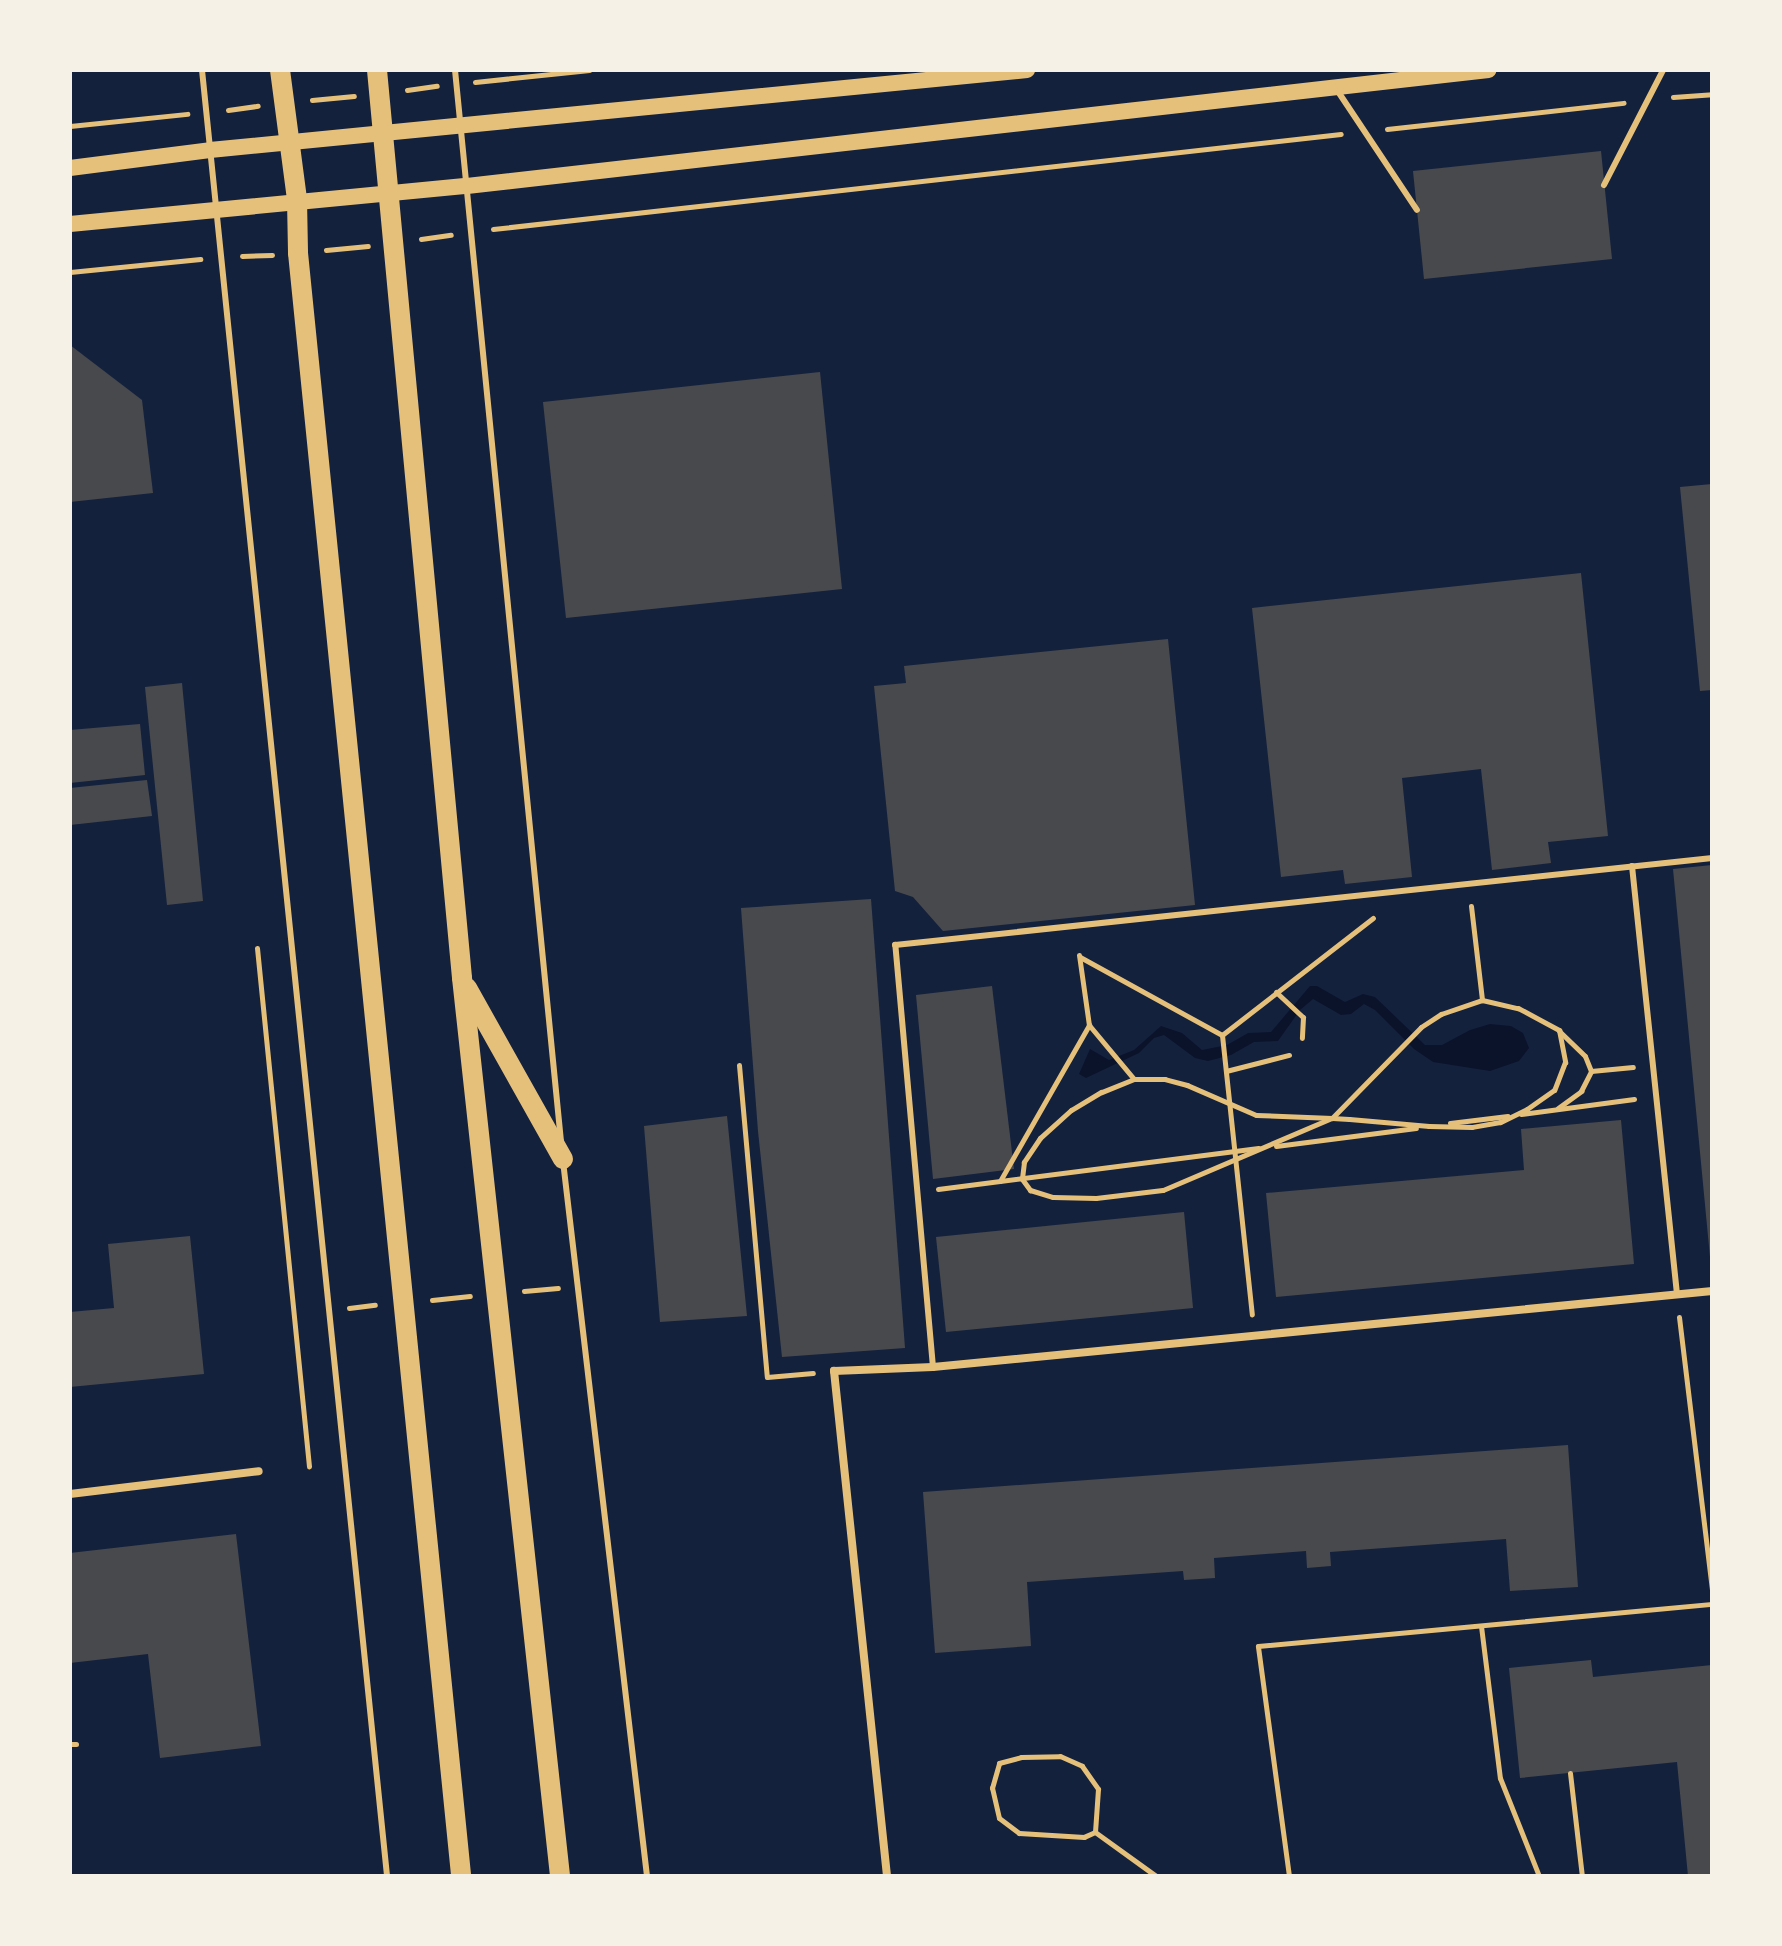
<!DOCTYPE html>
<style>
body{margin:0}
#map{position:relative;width:1782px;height:1946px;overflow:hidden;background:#14213d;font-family:Quicksand,sans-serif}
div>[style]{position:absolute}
.water>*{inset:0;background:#0b132b}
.building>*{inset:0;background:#48494c}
.path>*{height:5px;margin:-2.5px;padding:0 2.5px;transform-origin:2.5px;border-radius:2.5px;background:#e5c07b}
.service>*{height:6px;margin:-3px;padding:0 3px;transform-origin:3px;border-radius:3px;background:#e5c07b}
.minor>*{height:8px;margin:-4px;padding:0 4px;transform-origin:4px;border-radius:4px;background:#e5c07b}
.secondary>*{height:16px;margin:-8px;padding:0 8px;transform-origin:8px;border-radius:8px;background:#e5c07b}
.primary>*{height:20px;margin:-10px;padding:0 10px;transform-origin:10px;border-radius:10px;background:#e5c07b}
span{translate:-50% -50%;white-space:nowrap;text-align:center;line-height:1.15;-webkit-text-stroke:6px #f6f1e7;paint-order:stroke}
.frame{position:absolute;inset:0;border:72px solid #f6f1e7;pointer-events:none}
</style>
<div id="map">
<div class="water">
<div style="clip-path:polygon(1310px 986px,1317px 986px,1345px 1002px,1363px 994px,1375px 997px,1425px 1045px,1442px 1045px,1470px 1030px,1490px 1024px,1511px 1026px,1523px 1033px,1529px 1048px,1519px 1061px,1490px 1071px,1433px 1062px,1414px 1049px,1375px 1010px,1364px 1004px,1351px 1014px,1341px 1015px,1313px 999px,1300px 1010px,1278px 1041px,1254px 1042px,1231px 1055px,1208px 1061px,1195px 1058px,1164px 1035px,1154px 1038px,1139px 1053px,1105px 1069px,1086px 1078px,1079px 1074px,1090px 1049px,1109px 1060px,1134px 1050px,1161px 1026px,1182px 1033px,1202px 1050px,1227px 1045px,1248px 1033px,1271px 1032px)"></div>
</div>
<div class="building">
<div style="clip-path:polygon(1601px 151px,1612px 259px,1424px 279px,1413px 171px)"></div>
<div style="clip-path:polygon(70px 345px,142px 400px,153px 493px,70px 502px)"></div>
<div style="clip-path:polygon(820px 372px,842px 589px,566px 618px,543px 402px)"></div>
<div style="clip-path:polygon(1712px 484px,1712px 690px,1700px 691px,1680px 487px)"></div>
<div style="clip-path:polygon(1581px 573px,1608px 836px,1548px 842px,1551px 863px,1492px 870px,1481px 769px,1402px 778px,1412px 877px,1345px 884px,1343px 870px,1281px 877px,1252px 608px)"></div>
<div style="clip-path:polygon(1168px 639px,1195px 905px,943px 931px,913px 897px,895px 891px,874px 686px,906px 683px,904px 666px)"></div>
<div style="clip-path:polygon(182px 683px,203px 901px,167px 905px,145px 687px)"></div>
<div style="clip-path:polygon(140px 724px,145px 775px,70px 783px,70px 730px)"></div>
<div style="clip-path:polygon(147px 780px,152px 816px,70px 825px,70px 788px)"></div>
<div style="clip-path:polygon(1712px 865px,1712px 1257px,1710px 1257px,1673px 869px)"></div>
<div style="clip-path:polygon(871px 899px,905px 1348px,782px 1357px,758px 1131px,741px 908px)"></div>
<div style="clip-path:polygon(992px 986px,1014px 1169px,933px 1179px,916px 995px)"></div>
<div style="clip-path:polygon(727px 1116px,747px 1316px,660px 1322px,644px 1126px)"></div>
<div style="clip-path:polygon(1621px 1120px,1634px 1264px,1276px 1297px,1266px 1193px,1524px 1170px,1521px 1129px)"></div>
<div style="clip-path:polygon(1184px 1212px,1193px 1308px,946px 1332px,936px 1237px)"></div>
<div style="clip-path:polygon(190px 1236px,204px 1374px,70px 1387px,70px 1312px,114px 1308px,108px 1244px)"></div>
<div style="clip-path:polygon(1568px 1445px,1578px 1587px,1510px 1591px,1506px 1539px,1330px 1552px,1331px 1566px,1307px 1568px,1306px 1551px,1214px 1558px,1215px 1578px,1184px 1580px,1183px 1571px,1027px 1582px,1031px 1646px,935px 1653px,923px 1492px)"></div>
<div style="clip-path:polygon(236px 1534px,261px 1746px,160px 1758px,148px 1654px,70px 1663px,70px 1553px)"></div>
<div style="clip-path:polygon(1591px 1660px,1593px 1677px,1712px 1665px,1712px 1876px,1688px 1876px,1677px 1762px,1520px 1778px,1509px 1668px)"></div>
</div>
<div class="path">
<div style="left:475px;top:82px;width:115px;rotate:-6deg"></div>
<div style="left:407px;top:90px;width:30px;rotate:-8deg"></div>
<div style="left:1673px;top:97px;width:39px;rotate:-4deg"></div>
<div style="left:312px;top:100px;width:42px;rotate:-5.4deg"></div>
<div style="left:228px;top:110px;width:30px;rotate:-8deg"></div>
<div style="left:70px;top:126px;width:118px;rotate:-5.9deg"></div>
<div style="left:1387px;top:129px;width:238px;rotate:-6.3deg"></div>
<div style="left:493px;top:229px;width:853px;rotate:-6.39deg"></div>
<div style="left:421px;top:239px;width:30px;rotate:-8deg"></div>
<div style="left:326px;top:250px;width:42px;rotate:-5.4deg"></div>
<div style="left:242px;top:256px;width:30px;rotate:-2deg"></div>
<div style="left:70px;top:272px;width:131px;rotate:-5.7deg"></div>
<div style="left:1471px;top:906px;width:95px;rotate:83.3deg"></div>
<div style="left:257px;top:948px;width:521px;rotate:84.27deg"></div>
<div style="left:1079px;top:955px;width:71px;rotate:81.9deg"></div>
<div style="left:1080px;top:957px;width:162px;rotate:28.8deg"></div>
<div style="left:1276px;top:992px;width:37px;rotate:43deg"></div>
<div style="left:1303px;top:1017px;width:21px;rotate:93deg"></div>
<div style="left:1222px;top:1035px;width:281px;rotate:83.9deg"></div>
<div style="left:1222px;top:1035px;width:191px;rotate:-37.8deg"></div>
<div style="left:1565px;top:1062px;width:30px;rotate:111deg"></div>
<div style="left:1554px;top:1090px;width:33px;rotate:145deg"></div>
<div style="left:1527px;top:1109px;width:30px;rotate:154deg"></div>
<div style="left:1500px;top:1122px;width:28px;rotate:170deg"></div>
<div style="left:1472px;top:1127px;width:43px;rotate:-178.7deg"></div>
<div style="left:1429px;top:1126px;width:80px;rotate:-175deg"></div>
<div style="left:1349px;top:1119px;width:17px;rotate:-177deg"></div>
<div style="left:1332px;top:1118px;width:76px;rotate:-177.7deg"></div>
<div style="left:1256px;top:1115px;width:75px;rotate:-156.5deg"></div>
<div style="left:1187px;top:1085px;width:23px;rotate:-165deg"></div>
<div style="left:1165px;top:1079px;width:31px;rotate:180deg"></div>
<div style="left:1134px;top:1079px;width:35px;rotate:158deg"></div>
<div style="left:1101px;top:1092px;width:35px;rotate:149deg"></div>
<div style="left:1071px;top:1110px;width:42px;rotate:137.9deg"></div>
<div style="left:1040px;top:1138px;width:29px;rotate:124deg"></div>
<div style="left:1024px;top:1162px;width:17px;rotate:97deg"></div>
<div style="left:1022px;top:1179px;width:14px;rotate:54deg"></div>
<div style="left:1030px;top:1190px;width:24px;rotate:17deg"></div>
<div style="left:1053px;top:1197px;width:43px;rotate:1.3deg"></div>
<div style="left:1096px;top:1198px;width:67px;rotate:-6.8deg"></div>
<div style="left:1163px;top:1190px;width:184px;rotate:-23.1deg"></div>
<div style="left:1332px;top:1118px;width:127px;rotate:-45.6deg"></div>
<div style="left:1421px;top:1027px;width:24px;rotate:-33deg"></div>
<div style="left:1441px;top:1014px;width:43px;rotate:-18.9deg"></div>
<div style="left:1482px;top:1000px;width:37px;rotate:13deg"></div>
<div style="left:1518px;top:1008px;width:47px;rotate:28.2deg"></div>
<div style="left:1559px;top:1030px;width:33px;rotate:79deg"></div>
<div style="left:739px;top:1065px;width:313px;rotate:84.9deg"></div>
<div style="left:767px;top:1377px;width:46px;rotate:-5deg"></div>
<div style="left:1226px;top:1071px;width:65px;rotate:-14.3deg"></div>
<div style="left:1591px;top:1071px;width:42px;rotate:-5.4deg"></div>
<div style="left:1558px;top:1108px;width:29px;rotate:-36deg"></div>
<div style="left:1581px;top:1091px;width:22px;rotate:-63deg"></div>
<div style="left:1591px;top:1071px;width:16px;rotate:-112deg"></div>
<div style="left:1585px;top:1056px;width:36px;rotate:-136deg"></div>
<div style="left:1521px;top:1114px;width:114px;rotate:-7.6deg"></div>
<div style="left:1450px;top:1123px;width:58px;rotate:-6.9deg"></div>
<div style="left:1276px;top:1146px;width:141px;rotate:-7.3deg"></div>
<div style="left:1000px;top:1181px;width:180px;rotate:-60.3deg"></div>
<div style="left:1089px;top:1025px;width:70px;rotate:50.2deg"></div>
<div style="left:938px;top:1189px;width:323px;rotate:-7.3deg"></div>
<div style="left:524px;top:1291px;width:34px;rotate:-5deg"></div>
<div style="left:432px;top:1300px;width:38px;rotate:-6deg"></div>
<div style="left:349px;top:1308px;width:26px;rotate:-7deg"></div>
<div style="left:1679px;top:1317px;width:275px;rotate:83.1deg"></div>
<div style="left:1481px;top:1626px;width:153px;rotate:82.9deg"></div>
<div style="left:1500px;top:1778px;width:105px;rotate:68.3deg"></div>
<div style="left:70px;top:1744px;width:6px"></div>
<div style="left:1060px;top:1756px;width:24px;rotate:24deg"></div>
<div style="left:1082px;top:1766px;width:28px;rotate:55deg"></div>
<div style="left:1098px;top:1789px;width:43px;rotate:94deg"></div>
<div style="left:1095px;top:1832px;width:12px;rotate:156deg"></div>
<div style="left:1084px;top:1837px;width:65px;rotate:-176.5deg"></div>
<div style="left:1019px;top:1833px;width:25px;rotate:-143deg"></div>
<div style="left:999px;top:1818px;width:31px;rotate:-103deg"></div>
<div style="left:992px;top:1788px;width:26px;rotate:-74deg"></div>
<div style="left:999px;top:1763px;width:23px;rotate:-15deg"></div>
<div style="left:1021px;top:1757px;width:39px;rotate:-1deg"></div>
<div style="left:1570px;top:1773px;width:104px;rotate:83.4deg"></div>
<div style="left:1095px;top:1832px;width:75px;rotate:35.8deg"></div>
<div style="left:1289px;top:1876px;width:232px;rotate:-97.7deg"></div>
<div style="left:1258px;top:1646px;width:456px;rotate:-5.3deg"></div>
</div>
<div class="service">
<div style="left:202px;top:70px;width:1815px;rotate:84.15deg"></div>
<div style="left:455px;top:70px;width:1076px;rotate:84.35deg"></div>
<div style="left:1337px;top:90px;width:144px;rotate:56.3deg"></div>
<div style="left:1604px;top:185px;width:129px;rotate:-62.8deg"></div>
<div style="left:1632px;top:866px;width:430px;rotate:84deg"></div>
<div style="left:563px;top:1161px;width:720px;rotate:83.3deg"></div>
<div style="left:933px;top:1367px;width:424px;rotate:-95.1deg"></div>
<div style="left:895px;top:945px;width:822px;rotate:-6.08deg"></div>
</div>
<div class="minor">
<div style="left:70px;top:1494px;width:190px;rotate:-6.9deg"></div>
<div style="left:887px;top:1876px;width:508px;rotate:-95.99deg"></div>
<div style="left:834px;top:1371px;width:99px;rotate:-2.3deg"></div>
<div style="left:933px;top:1367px;width:783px;rotate:-5.57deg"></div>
</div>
<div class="secondary">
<div style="left:70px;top:168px;width:141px;rotate:-7.3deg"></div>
<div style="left:210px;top:150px;width:821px;rotate:-5.59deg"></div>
<div style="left:70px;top:224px;width:399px;rotate:-5.5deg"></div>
<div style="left:467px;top:186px;width:1028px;rotate:-6.48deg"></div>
</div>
<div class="primary">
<div style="left:280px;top:70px;width:131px;rotate:82.5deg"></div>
<div style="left:297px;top:200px;width:53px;rotate:88.9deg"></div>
<div style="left:298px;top:253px;width:1631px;rotate:84.26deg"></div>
<div style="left:377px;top:70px;width:912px;rotate:84.65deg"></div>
<div style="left:462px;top:978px;width:903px;rotate:83.77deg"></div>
<div style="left:467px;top:988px;width:196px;rotate:60.7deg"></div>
</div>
<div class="frame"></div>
</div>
